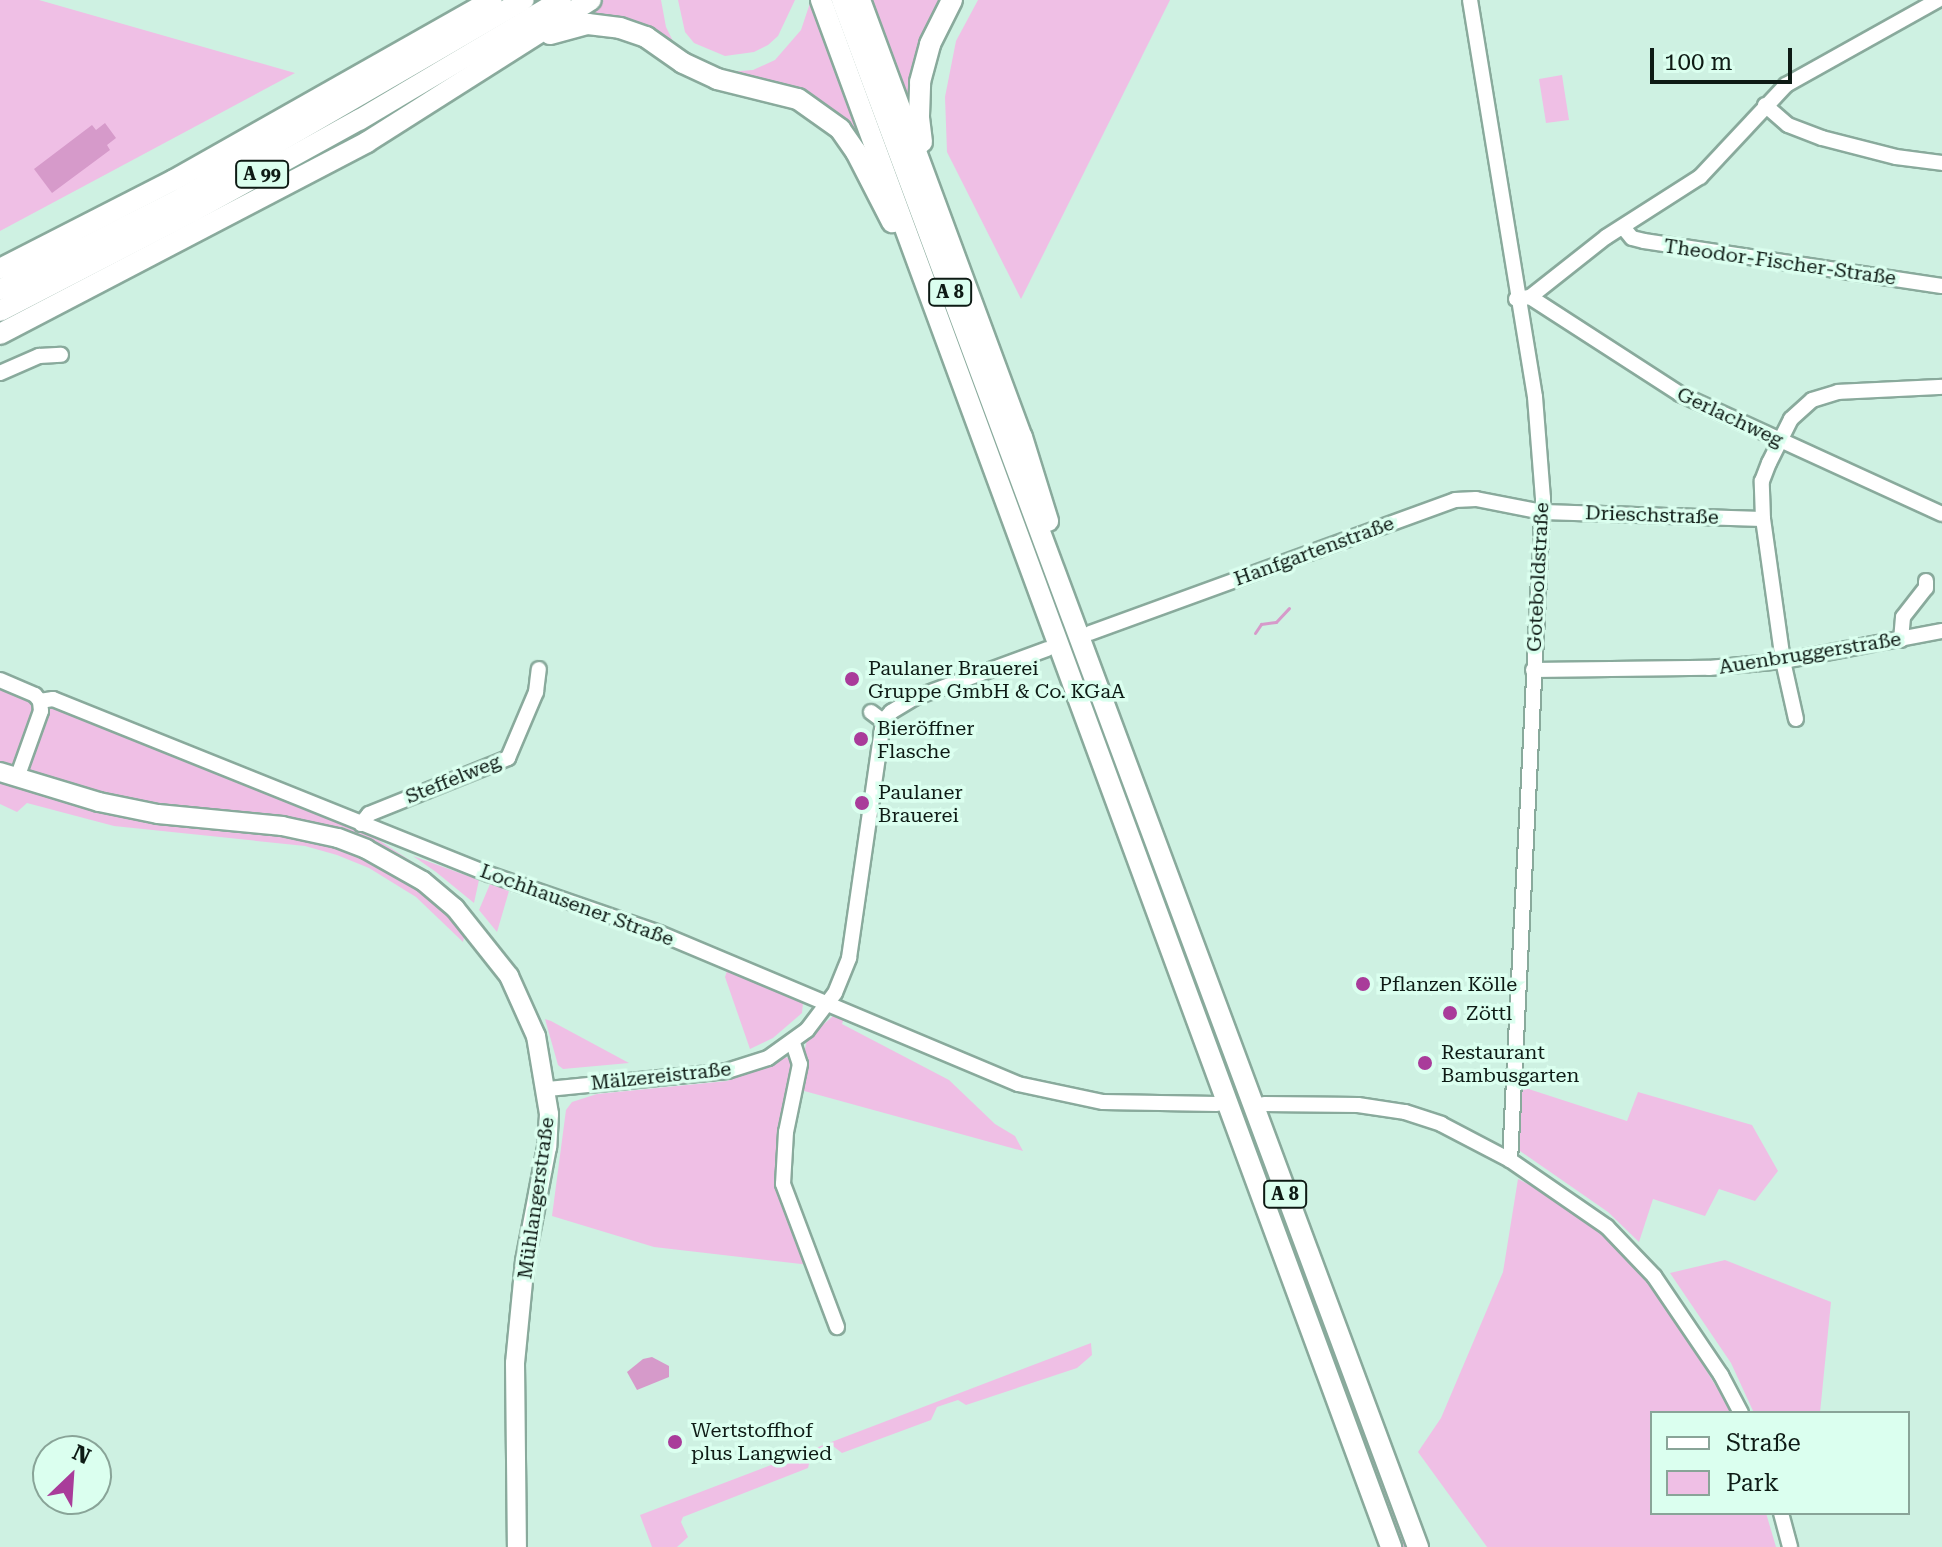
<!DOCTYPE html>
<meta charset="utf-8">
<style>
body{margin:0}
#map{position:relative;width:1942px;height:1547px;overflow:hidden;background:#cef1e2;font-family:"Roboto Serif",serif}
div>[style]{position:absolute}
.green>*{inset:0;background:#efbfe5}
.water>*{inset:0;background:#d69aca}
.stream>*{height:3px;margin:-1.5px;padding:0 1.5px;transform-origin:1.5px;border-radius:1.5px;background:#d69aca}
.roads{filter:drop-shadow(2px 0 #89aa9c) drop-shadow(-2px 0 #89aa9c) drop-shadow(0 2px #89aa9c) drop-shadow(0 -2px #89aa9c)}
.minor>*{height:14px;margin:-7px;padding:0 7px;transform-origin:7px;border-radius:7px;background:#fff}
.major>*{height:18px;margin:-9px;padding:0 9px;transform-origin:9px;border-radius:9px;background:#fff}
.highway>*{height:20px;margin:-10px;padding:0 10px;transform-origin:10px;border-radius:10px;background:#fff}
.dots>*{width:22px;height:22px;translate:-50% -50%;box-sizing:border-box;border:4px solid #dbffef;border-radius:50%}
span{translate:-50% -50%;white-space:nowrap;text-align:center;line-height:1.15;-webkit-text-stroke:7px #dbffef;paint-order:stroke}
.shield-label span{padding:2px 6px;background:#dbffef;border:2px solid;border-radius:6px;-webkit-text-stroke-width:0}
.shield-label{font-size:18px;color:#0e1b15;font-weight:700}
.street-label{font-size:20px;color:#0e1b15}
.poi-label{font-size:20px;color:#0e1b15}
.left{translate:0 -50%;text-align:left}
.legend{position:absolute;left:1650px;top:1411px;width:260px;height:104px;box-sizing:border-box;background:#dbffef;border:2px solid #89a498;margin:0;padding:10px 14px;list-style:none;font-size:24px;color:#0e1b15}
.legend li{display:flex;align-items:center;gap:16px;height:40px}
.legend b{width:40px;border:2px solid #89a498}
.north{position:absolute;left:32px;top:1435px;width:80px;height:80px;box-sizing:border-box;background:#dbffef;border:2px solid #89a498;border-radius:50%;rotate:25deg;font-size:22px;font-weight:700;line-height:32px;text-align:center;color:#0e1b15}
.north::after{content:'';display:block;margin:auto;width:28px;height:36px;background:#a93c9a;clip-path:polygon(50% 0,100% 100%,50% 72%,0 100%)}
.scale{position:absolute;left:1650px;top:48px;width:142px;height:36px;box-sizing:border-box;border:4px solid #0e1b15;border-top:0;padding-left:10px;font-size:24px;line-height:28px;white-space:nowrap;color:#0e1b15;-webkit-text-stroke:6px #dbffef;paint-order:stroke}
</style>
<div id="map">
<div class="green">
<div style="clip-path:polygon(0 0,39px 0,295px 73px,0 231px)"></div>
<div style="clip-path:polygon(600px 0,661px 0,666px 27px,674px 43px,685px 54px,728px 72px,753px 70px,775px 60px,801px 30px,811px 0,876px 177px,847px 131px,712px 70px,658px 38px,562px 24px)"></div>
<div style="clip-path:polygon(678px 0,795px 0,778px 36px,768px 45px,754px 52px,725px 56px,694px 43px,685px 32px)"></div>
<div style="clip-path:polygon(828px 0,834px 0,1068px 633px,1063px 635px)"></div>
<div style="clip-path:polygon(868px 0,945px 0,911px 114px)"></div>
<div style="clip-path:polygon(978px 0,1170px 0,1021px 299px,947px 152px,945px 97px,956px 41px)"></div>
<div style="clip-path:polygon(1562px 75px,1569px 120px,1546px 123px,1539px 79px)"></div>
<div style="clip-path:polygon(1074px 646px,1234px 1079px,1228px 1080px,1069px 648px)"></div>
<div style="clip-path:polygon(0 672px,56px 707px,360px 828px,431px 874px,470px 909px,463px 942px,416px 897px,369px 868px,337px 855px,305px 846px,114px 826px,27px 803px,17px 812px,0 804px)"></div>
<div style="clip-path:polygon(413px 856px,479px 880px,474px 903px,436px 872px)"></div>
<div style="clip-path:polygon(490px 884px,506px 885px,509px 891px,497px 932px,479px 910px)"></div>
<div style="clip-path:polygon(727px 971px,803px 1003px,802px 1013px,773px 1038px,750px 1049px,725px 977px)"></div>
<div style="clip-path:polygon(833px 1016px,844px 1018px,842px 1024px,949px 1080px,995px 1124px,1015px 1136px,1023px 1151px,797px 1089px,807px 1039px)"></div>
<div style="clip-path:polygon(545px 1019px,551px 1021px,629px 1063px,563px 1069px,558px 1065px)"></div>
<div style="clip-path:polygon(783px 1057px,795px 1059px,779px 1171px,810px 1265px,654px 1247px,552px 1216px,566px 1110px,572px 1102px,597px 1094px,727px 1081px)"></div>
<div style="clip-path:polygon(1516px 1085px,1627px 1121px,1638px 1092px,1752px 1125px,1778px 1171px,1755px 1201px,1719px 1189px,1705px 1216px,1653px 1199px,1639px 1242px,1608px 1212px,1520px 1151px,1515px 1140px)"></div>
<div style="clip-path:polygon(1518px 1179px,1557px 1199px,1602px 1232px,1647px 1282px,1688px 1340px,1729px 1408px,1730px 1413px,1652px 1413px,1652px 1513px,1766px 1513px,1776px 1547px,1487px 1547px,1418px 1452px,1441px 1418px,1503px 1272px)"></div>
<div style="clip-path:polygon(1725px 1260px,1831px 1302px,1820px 1413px,1754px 1413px,1731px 1363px,1670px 1273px)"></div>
<div style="clip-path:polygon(1318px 1295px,1412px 1547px,1397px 1547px,1307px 1299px)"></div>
<div style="clip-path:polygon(1091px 1343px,1092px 1355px,1077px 1368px,966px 1405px,958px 1400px,937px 1407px,931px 1420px,842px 1453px,833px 1446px,811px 1456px,808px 1468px,683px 1517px,681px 1522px,688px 1537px,677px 1547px,652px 1547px,640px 1515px)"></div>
</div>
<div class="water">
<div style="clip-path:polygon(105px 123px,116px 138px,107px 145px,110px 150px,52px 193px,34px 169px,92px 125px,96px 130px)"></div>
<div style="clip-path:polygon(652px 1357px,669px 1366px,669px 1377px,637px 1390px,627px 1372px,643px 1359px)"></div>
</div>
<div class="stream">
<div style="left:1255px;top:633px;width:11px;rotate:-56deg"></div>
<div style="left:1261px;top:624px;width:15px;rotate:-8deg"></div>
<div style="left:1276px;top:622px;width:19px;rotate:-47deg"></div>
</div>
<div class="roads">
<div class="minor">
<div style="left:1470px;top:0;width:402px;rotate:80.7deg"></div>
<div style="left:1535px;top:397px;width:101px;rotate:85.5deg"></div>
<div style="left:1543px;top:498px;width:663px;rotate:92.85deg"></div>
<div style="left:1765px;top:105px;width:30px;rotate:41deg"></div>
<div style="left:1788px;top:125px;width:36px;rotate:21deg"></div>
<div style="left:1822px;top:138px;width:76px;rotate:14.4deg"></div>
<div style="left:1896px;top:157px;width:46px;rotate:7.4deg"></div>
<div style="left:1623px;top:227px;width:14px;rotate:51deg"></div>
<div style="left:1632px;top:238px;width:12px;rotate:14deg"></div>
<div style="left:1644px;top:241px;width:301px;rotate:8.6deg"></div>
<div style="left:1530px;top:297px;width:179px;rotate:32.9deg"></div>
<div style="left:1680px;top:394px;width:288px;rotate:24.6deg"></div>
<div style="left:1516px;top:299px;width:14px;rotate:-8deg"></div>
<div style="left:1530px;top:297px;width:97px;rotate:-38.3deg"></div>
<div style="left:1606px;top:237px;width:112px;rotate:-32.6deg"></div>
<div style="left:1700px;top:177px;width:126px;rotate:-46.9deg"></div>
<div style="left:1786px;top:85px;width:174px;rotate:-29.2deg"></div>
<div style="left:0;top:373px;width:43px;rotate:-23.6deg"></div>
<div style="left:39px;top:356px;width:22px;rotate:-3deg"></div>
<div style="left:1090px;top:633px;width:388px;rotate:-20deg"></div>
<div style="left:1455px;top:500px;width:21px;rotate:-3deg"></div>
<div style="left:1476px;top:499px;width:67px;rotate:11.1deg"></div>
<div style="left:1542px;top:512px;width:221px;rotate:1.8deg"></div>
<div style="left:1901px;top:640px;width:23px;rotate:-85deg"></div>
<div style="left:1903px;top:617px;width:37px;rotate:-52deg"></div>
<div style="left:1926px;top:588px;width:7px;rotate:-90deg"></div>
<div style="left:1533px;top:670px;width:176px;rotate:-0.7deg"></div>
<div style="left:1709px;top:668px;width:74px;rotate:-5.4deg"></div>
<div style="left:1783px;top:661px;width:162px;rotate:-10.7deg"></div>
<div style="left:0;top:680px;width:38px;rotate:23deg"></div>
<div style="left:35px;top:695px;width:8px;rotate:50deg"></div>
<div style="left:40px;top:701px;width:13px;rotate:-9deg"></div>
<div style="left:53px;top:699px;width:470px;rotate:21.9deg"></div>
<div style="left:489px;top:874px;width:180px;rotate:19.1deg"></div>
<div style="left:659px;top:933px;width:389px;rotate:22.8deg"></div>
<div style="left:1018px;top:1084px;width:87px;rotate:12deg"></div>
<div style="left:1103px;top:1102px;width:114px;rotate:1deg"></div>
<div style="left:871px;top:712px;width:15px;rotate:37deg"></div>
<div style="left:1796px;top:719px;width:59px;rotate:-102.6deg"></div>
<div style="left:1783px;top:661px;width:143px;rotate:-98deg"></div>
<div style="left:1763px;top:519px;width:38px;rotate:-92deg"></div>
<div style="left:1762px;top:481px;width:19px;rotate:-69deg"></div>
<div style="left:1769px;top:463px;width:49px;rotate:-63.4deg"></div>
<div style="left:1791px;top:419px;width:28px;rotate:-42deg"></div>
<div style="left:1812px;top:400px;width:27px;rotate:-17deg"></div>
<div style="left:1838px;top:392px;width:104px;rotate:-2.8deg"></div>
<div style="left:17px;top:778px;width:71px;rotate:-70.3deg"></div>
<div style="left:41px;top:711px;width:10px;rotate:-96deg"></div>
<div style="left:361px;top:824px;width:13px;rotate:-51deg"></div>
<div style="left:369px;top:814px;width:150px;rotate:-21.9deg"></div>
<div style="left:508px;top:758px;width:72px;rotate:-67deg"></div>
<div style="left:536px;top:692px;width:23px;rotate:-83deg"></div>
<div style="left:793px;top:1043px;width:22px;rotate:72deg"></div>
<div style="left:800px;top:1064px;width:69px;rotate:101.6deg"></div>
<div style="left:786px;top:1132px;width:52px;rotate:93.3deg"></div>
<div style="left:783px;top:1184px;width:153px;rotate:69.3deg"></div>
<div style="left:548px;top:1089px;width:180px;rotate:-5.7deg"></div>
<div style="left:727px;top:1071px;width:43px;rotate:-17.6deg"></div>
<div style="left:768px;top:1058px;width:48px;rotate:-35.7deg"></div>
<div style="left:807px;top:1030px;width:46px;rotate:-52.9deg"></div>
<div style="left:835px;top:993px;width:38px;rotate:-68deg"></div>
<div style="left:849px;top:958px;width:239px;rotate:-81.8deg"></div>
<div style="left:883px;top:721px;width:12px;rotate:-48deg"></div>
<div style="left:891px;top:712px;width:27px;rotate:-31deg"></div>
<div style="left:914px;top:698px;width:142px;rotate:-20.2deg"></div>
<div style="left:1264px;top:1104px;width:94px;rotate:0.6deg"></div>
<div style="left:1358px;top:1105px;width:48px;rotate:8.5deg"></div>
<div style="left:1405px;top:1112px;width:38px;rotate:18deg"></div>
<div style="left:1441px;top:1124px;width:78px;rotate:27.6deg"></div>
<div style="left:1510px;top:1160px;width:118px;rotate:34.6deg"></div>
<div style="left:1607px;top:1227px;width:68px;rotate:46.2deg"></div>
<div style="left:1654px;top:1276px;width:120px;rotate:55.9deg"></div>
<div style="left:1721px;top:1375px;width:43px;rotate:62.2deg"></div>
<div style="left:1781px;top:1513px;width:35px;rotate:75deg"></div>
</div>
<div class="major">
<div style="left:0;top:772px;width:103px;rotate:16.9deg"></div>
<div style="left:99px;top:802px;width:60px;rotate:11.5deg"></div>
<div style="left:158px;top:814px;width:125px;rotate:5.5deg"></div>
<div style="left:282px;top:826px;width:57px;rotate:12.1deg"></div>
<div style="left:338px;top:838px;width:30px;rotate:21deg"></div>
<div style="left:366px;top:849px;width:65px;rotate:29.3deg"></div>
<div style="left:423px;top:881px;width:42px;rotate:40.2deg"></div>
<div style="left:455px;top:908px;width:87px;rotate:51.5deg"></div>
<div style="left:509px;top:976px;width:66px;rotate:65.8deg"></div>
<div style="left:536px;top:1036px;width:79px;rotate:80.5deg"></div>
<div style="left:549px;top:1114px;width:33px;rotate:93deg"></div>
<div style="left:547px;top:1147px;width:116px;rotate:100.9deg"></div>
<div style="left:525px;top:1261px;width:102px;rotate:95.6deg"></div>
<div style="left:515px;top:1363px;width:184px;rotate:89.4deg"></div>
</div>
<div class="highway">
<div style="left:821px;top:0;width:1649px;rotate:69.77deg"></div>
<div style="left:842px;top:0;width:1651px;rotate:69.58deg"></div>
<div style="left:860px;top:0;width:466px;rotate:69.7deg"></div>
<div style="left:1022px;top:437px;width:88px;rotate:72.8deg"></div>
<div style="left:550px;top:34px;width:39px;rotate:-15deg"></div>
<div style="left:588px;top:24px;width:32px;rotate:7deg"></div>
<div style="left:620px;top:28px;width:28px;rotate:19deg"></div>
<div style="left:646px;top:37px;width:45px;rotate:35.1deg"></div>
<div style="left:683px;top:63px;width:38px;rotate:25deg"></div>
<div style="left:717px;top:79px;width:83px;rotate:13.9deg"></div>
<div style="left:798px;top:99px;width:52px;rotate:35.5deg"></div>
<div style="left:840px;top:129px;width:28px;rotate:55deg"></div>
<div style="left:856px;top:152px;width:79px;rotate:62.8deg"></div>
<div style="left:922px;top:142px;width:26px;rotate:-97deg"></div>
<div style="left:919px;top:116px;width:34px;rotate:-88deg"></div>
<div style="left:920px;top:82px;width:39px;rotate:-75deg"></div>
<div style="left:930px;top:44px;width:49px;rotate:-63.4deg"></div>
<div style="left:0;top:269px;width:195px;rotate:-27.1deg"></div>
<div style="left:174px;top:180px;width:365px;rotate:-29.5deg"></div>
<div style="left:0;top:290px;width:204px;rotate:-26.8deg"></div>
<div style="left:182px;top:198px;width:395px;rotate:-30.1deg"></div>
<div style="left:0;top:311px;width:216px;rotate:-27.3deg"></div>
<div style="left:192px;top:212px;width:191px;rotate:-28.9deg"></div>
<div style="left:359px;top:120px;width:235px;rotate:-30.7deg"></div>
<div style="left:0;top:334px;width:414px;rotate:-27.6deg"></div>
<div style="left:367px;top:142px;width:265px;rotate:-32.4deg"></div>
</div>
</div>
<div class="dots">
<div style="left:852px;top:679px;background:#a93c9a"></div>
<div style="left:861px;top:739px;background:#a93c9a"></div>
<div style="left:862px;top:803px;background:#a93c9a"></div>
<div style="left:1363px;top:984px;background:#a93c9a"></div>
<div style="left:1450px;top:1013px;background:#a93c9a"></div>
<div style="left:1425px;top:1063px;background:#a93c9a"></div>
<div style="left:675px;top:1442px;background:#a93c9a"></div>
</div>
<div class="shield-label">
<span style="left:262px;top:174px">A 99</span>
<span style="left:950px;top:292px">A 8</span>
<span style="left:1285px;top:1194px">A 8</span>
</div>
<div class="street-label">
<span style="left:1780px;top:262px;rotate:8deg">Theodor-Fischer-Straße</span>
<span style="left:1730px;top:417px;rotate:25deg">Gerlachweg</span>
<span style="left:1652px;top:515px;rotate:2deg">Drieschstraße</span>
<span style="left:1314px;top:551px;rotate:-20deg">Hanfgartenstraße</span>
<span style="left:1538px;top:577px;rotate:-87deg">Goteboldstraße</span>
<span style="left:1810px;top:653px;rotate:-9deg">Auenbruggerstraße</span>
<span style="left:453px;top:779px;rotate:-22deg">Steffelweg</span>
<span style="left:577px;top:905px;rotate:20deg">Lochhausener Straße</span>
<span style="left:661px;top:1076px;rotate:-6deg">Mälzereistraße</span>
<span style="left:536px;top:1198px;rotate:-82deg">Mühlangerstraße</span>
</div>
<div class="poi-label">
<span class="left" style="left:868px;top:680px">Paulaner Brauerei<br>Gruppe GmbH &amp; Co. KGaA</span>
<span class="left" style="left:877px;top:740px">Bieröffner<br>Flasche</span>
<span class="left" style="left:878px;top:804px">Paulaner<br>Brauerei</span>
<span class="left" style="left:1379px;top:984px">Pflanzen Kölle</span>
<span class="left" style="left:1466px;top:1013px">Zöttl</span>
<span class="left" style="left:1441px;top:1064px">Restaurant<br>Bambusgarten</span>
<span class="left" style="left:691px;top:1442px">Wertstoffhof<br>plus Langwied</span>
</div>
<ul class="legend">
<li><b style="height:10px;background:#fff"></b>Straße</li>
<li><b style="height:22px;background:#efbfe5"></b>Park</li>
</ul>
<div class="north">N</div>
<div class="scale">100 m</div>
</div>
